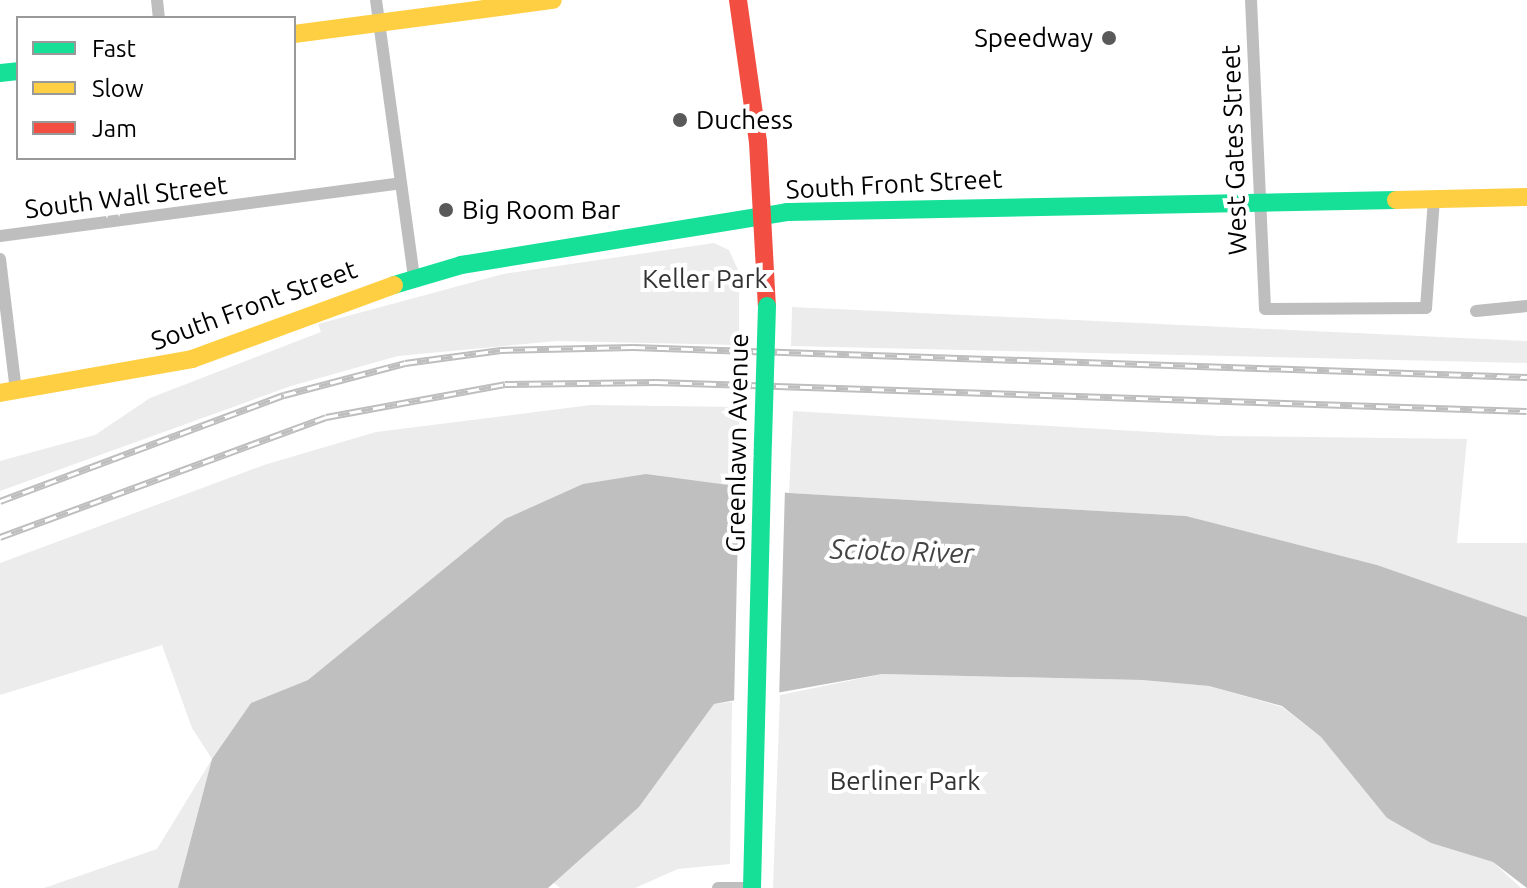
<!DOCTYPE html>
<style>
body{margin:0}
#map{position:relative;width:1527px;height:888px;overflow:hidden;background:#fff;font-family:Ubuntu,sans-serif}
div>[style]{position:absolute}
.green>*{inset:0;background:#ececec}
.water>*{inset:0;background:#bfbfbf}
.pier>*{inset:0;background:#fff}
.street>*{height:12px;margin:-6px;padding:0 6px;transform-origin:6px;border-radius:6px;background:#bebebe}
.fast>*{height:18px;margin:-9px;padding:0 9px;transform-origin:9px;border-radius:9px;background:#16e098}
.slow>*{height:18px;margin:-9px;padding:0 9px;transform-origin:9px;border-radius:9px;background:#ffcf43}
.jam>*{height:18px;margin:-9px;padding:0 9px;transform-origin:9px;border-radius:9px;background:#f24e42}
.rail>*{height:7px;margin-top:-3.5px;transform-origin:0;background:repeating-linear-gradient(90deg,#fff 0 12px,#bebebe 0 24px);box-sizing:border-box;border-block:2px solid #bebebe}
.fast-bridge>*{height:18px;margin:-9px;padding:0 9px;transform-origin:9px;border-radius:9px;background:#16e098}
.dots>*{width:22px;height:22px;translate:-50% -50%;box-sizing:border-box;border:4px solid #fff;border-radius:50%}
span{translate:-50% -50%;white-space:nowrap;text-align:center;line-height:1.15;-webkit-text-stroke:8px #fff;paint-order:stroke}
.poi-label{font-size:26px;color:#000}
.right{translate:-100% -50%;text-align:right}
.left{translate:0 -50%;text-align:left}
.street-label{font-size:26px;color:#000}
.park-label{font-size:26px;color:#333}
.water-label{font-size:28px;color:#444;font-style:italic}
.legend{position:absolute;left:16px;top:16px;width:280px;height:144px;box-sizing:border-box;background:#fff;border:2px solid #999;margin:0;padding:10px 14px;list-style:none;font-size:24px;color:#000}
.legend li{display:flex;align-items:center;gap:16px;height:40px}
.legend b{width:40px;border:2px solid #999}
</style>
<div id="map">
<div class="green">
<div style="clip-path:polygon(714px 243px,729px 250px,739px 272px,739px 345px,557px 341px,398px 356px,291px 386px,0 491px,0 461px,95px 435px,150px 398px,321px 332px,318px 324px,503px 274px)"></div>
<div style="clip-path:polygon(792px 307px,1527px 341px,1527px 363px,791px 346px)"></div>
<div style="clip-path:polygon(591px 405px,739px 407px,739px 488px,646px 474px,505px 519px,308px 680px,251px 703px,212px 759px,178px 888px,44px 888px,157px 849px,212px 759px,192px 728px,162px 645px,0 695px,0 563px,264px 465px,376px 432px)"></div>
<div style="clip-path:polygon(793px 411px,1221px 436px,1467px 439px,1457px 543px,1527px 543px,1527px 617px,1377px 565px,1186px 516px,789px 493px)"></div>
<div style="clip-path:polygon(882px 674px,1142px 680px,1209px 686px,1282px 707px,1321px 737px,1387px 818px,1431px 843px,1493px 862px,1521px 888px,773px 888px,780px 695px)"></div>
<div style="clip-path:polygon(732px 702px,730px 864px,678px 869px,635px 888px,560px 888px,553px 882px,639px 807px,714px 704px)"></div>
</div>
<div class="water">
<div style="clip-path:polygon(646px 474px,789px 493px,1186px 516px,1377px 565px,1527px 617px,1527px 888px,1493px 862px,1431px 843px,1387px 818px,1321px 737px,1282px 706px,1209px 686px,1142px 680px,882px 674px,714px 704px,639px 807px,548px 888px,178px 888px,212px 759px,251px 703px,308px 680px,505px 519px,583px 484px)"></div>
</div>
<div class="pier">
<div style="clip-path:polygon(739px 484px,785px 488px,779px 700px,734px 705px)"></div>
</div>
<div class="street">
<div style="left:157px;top:0;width:18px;rotate:84deg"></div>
<div style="left:376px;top:0;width:279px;rotate:82.2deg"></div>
<div style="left:1251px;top:0;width:309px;rotate:87.4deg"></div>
<div style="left:1265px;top:309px;width:161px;rotate:-0.4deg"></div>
<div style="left:1426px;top:308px;width:110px;rotate:-85.8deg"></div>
<div style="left:0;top:236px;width:404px;rotate:-7.5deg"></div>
<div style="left:0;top:259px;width:133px;rotate:83.1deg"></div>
<div style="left:1476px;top:311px;width:51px;rotate:-5.6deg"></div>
<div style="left:718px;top:888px;width:31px"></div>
</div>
<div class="fast">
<div style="left:0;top:73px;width:18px;rotate:-6deg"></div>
<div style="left:394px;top:285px;width:70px;rotate:-16.6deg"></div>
<div style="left:461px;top:265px;width:330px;rotate:-9.2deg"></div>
<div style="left:787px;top:212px;width:609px;rotate:-1.13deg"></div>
<div style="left:752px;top:888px;width:447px;rotate:-88.6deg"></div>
</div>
<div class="slow">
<div style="left:294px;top:34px;width:261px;rotate:-7.5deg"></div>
<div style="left:1396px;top:200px;width:131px;rotate:-1.3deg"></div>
<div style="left:0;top:393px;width:195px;rotate:-10deg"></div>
<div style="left:192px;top:359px;width:215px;rotate:-20.1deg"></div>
</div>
<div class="jam">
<div style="left:738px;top:0;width:143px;rotate:82deg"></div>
<div style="left:758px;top:142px;width:164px;rotate:86.9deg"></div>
</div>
<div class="rail">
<div style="left:0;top:501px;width:303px;rotate:-20.5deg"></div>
<div style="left:284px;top:395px;width:125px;rotate:-14.8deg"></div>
<div style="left:405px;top:363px;width:97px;rotate:-7.7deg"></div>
<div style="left:501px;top:350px;width:132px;rotate:-1.3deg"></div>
<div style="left:633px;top:347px;width:895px;rotate:1.92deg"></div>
<div style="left:0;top:537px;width:347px;rotate:-20.2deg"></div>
<div style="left:326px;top:417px;width:182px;rotate:-10.4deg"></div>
<div style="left:505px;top:384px;width:151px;rotate:-0.8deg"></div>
<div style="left:656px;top:382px;width:871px;rotate:1.91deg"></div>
</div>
<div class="fast-bridge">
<div style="left:763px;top:441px;width:135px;rotate:-88.3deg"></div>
</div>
<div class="dots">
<div style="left:1109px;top:38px;background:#595959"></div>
<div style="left:680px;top:120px;background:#595959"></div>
<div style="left:446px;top:210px;background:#595959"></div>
</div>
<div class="poi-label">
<span class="right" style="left:1093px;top:38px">Speedway</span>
<span class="left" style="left:696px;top:120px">Duchess</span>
<span class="left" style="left:462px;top:210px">Big Room Bar</span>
</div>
<div class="street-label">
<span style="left:1234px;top:150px;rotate:-92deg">West Gates Street</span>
<span style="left:894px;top:184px;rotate:-3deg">South Front Street</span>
<span style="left:126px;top:197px;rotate:-7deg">South Wall Street</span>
<span style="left:254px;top:305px;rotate:-20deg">South Front Street</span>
<span style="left:737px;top:443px;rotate:-89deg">Greenlawn Avenue</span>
</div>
<div class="park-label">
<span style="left:705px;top:279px">Keller Park</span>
<span style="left:905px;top:781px">Berliner Park</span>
</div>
<div class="water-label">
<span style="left:902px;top:551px;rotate:2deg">Scioto River</span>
</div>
<ul class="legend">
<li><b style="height:10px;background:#16e098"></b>Fast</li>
<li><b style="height:10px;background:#ffcf43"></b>Slow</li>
<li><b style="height:10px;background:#f24e42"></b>Jam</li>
</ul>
</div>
